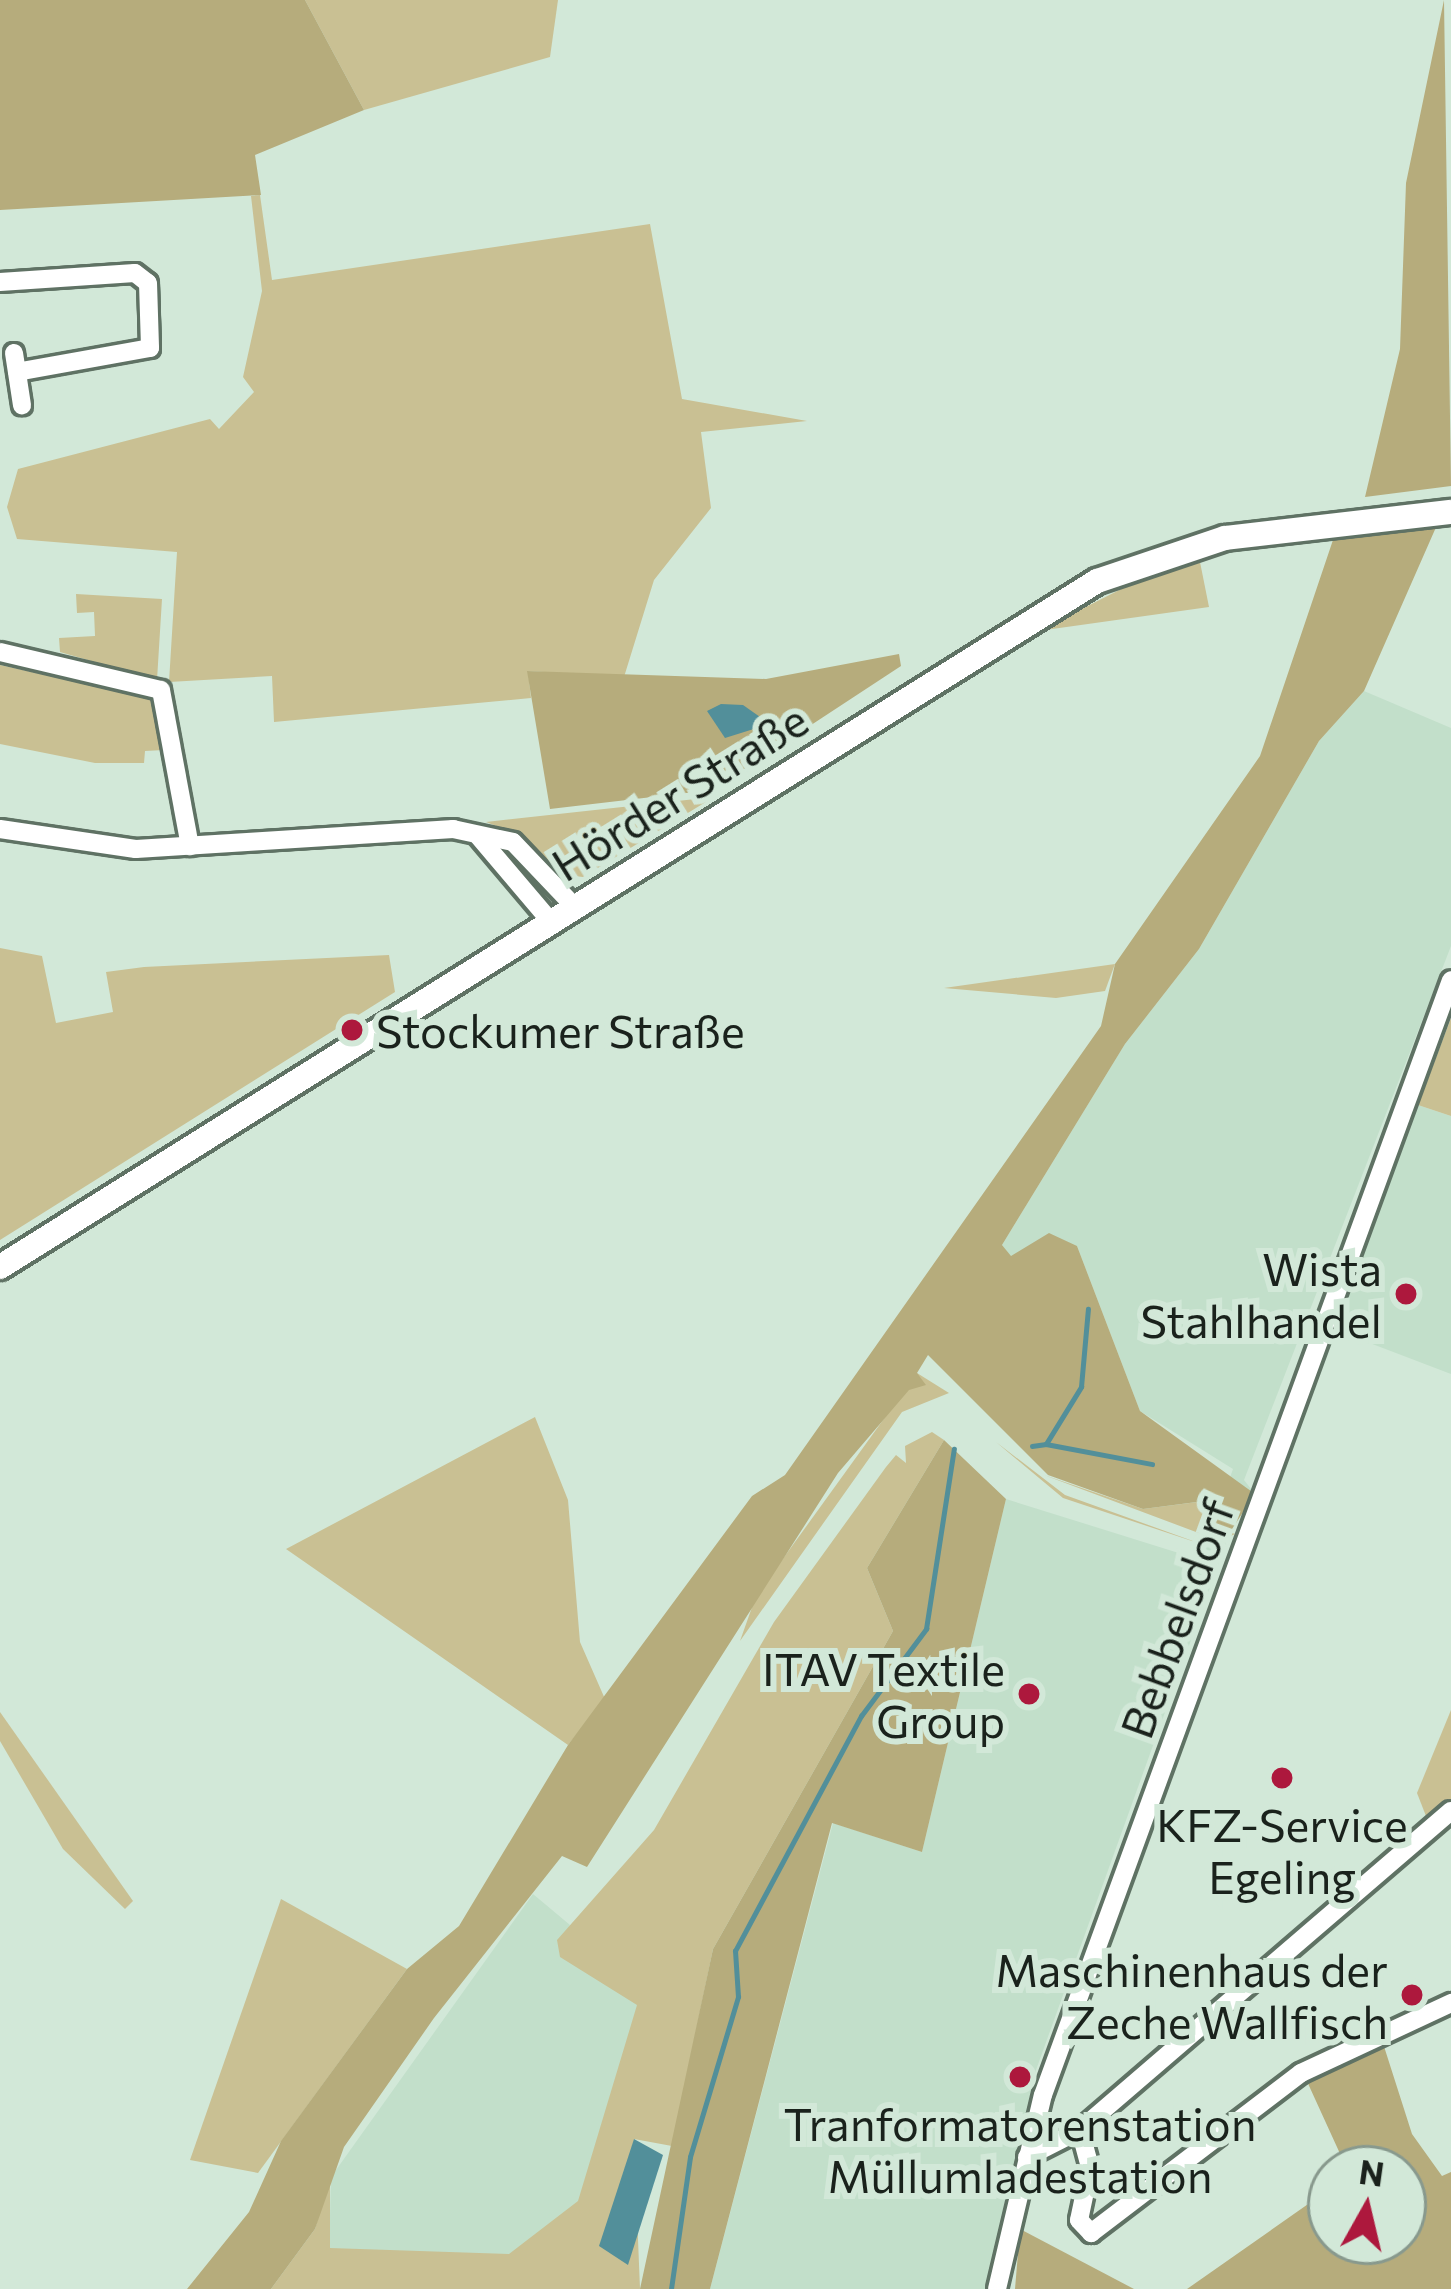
<!DOCTYPE html>
<meta charset="utf-8">
<style>
body{margin:0}
#map{position:relative;width:1451px;height:2289px;overflow:hidden;background:#d2e8d8;font-family:Commissioner,sans-serif}
div>[style]{position:absolute}
.built>*{inset:0;background:#c2dfca}
.green>*{inset:0;background:#c9c093}
.forest>*{inset:0;background:#b6ac7c}
.water>*{inset:0;background:#528f9a}
.stream>*{height:4.5px;margin:-2.25px;padding:0 2.25px;transform-origin:2.25px;border-radius:2.25px;background:#528f9a}
.roads{filter:drop-shadow(3px 0 #5f7264) drop-shadow(-3px 0 #5f7264) drop-shadow(0 3px #5f7264) drop-shadow(0 -3px #5f7264)}
.minor>*{height:18px;margin:-9px;padding:0 9px;transform-origin:9px;border-radius:9px;background:#fff}
.major>*{height:24px;margin:-12px;padding:0 12px;transform-origin:12px;border-radius:12px;background:#fff}
.dots>*{width:33px;height:33px;translate:-50% -50%;box-sizing:border-box;border:6px solid #d2e8d8;border-radius:50%}
span{translate:-50% -50%;white-space:nowrap;text-align:center;line-height:1.15;-webkit-text-stroke:12px #d2e8d8;paint-order:stroke}
.street-label{font-size:45px;color:#1a221c}
.poi-label{font-size:45px;color:#1a221c}
.left{translate:0 -50%;text-align:left}
.right{translate:-100% -50%;text-align:right}
.north{position:absolute;left:1307px;top:2145px;width:120px;height:120px;box-sizing:border-box;background:#d2e8d8;border:3px solid #88998d;border-radius:50%;rotate:8deg;font-size:33px;font-weight:700;line-height:48px;text-align:center;color:#1a221c}
.north::after{content:'';display:block;margin:auto;width:42px;height:54px;background:#ad183d;clip-path:polygon(50% 0,100% 100%,50% 72%,0 100%)}
</style>
<div id="map">
<div class="built">
<div style="clip-path:polygon(1364px 691px,1451px 728px,1451px 946px,1244px 1480px,1255px 1494px,1230px 1532px,1036px 2070px,987px 2289px,710px 2289px,833px 1823px,922px 1852px,1006px 1499px,1201px 1560px,1233px 1469px,1140px 1411px,1077px 1246px,1011px 1257px,1002px 1245px,1125px 1044px,1199px 949px,1319px 741px)"></div>
<div style="clip-path:polygon(1418px 1105px,1451px 1116px,1451px 1374px,1333px 1329px)"></div>
<div style="clip-path:polygon(533px 1894px,570px 1925px,560px 1947px,576px 1960px,700px 2024px,672px 2146px,623px 2127px,640px 2289px,570px 2289px,544px 2263px,329px 2255px,331px 2177px)"></div>
</div>
<div class="green">
<div style="clip-path:polygon(305px 0,558px 0,550px 57px,364px 110px)"></div>
<div style="clip-path:polygon(260px 195px,272px 280px,650px 224px,682px 399px,807px 421px,701px 432px,711px 508px,654px 580px,624px 677px,528px 671px,531px 698px,274px 722px,272px 676px,169px 682px,177px 552px,17px 539px,7px 507px,18px 469px,210px 419px,219px 429px,254px 392px,243px 377px,262px 291px,251px 196px)"></div>
<div style="clip-path:polygon(1198px 552px,1209px 607px,1038px 631px,1157px 571px)"></div>
<div style="clip-path:polygon(76px 594px,162px 599px,157px 680px,60px 652px,59px 638px,95px 636px,94px 612px,77px 613px)"></div>
<div style="clip-path:polygon(0 665px,154px 699px,164px 750px,145px 751px,144px 763px,95px 763px,0 744px)"></div>
<div style="clip-path:polygon(714px 797px,583px 877px,558px 874px,517px 834px,486px 822px)"></div>
<div style="clip-path:polygon(0 948px,42px 956px,56px 1023px,113px 1012px,106px 972px,144px 967px,389px 955px,395px 992px,0 1240px)"></div>
<div style="clip-path:polygon(1115px 964px,1105px 991px,1056px 998px,944px 988px)"></div>
<div style="clip-path:polygon(1451px 1018px,1451px 1116px,1418px 1105px)"></div>
<div style="clip-path:polygon(917px 1373px,949px 1393px,902px 1412px,740px 1641px,756px 1596px)"></div>
<div style="clip-path:polygon(535px 1417px,568px 1500px,580px 1642px,605px 1699px,568px 1745px,286px 1549px)"></div>
<div style="clip-path:polygon(932px 1432px,944px 1440px,867px 1568px,893px 1631px,713px 1949px,672px 2146px,634px 2139px,640px 2289px,271px 2289px,315px 2229px,330px 2177px,330px 2248px,509px 2254px,578px 2201px,637px 2005px,560px 1957px,557px 1940px,654px 1830px,774px 1622px,886px 1467px,896px 1455px,906px 1463px,905px 1446px)"></div>
<div style="clip-path:polygon(996px 1442px,1065px 1495px,1204px 1545px,1063px 1498px)"></div>
<div style="clip-path:polygon(1044px 1475px,1143px 1509px,1213px 1500px,1213px 1526px,1235px 1534px,1220px 1541px)"></div>
<div style="clip-path:polygon(1451px 1710px,1451px 1817px,1433px 1834px,1417px 1793px)"></div>
<div style="clip-path:polygon(0 1712px,133px 1901px,125px 1909px,63px 1849px,0 1741px)"></div>
<div style="clip-path:polygon(281px 1899px,407px 1969px,258px 2173px,190px 2160px)"></div>
</div>
<div class="forest">
<div style="clip-path:polygon(0 0,305px 0,364px 110px,255px 155px,261px 195px,0 210px)"></div>
<div style="clip-path:polygon(1444px 0,1451px 486px,1365px 497px,1400px 349px,1406px 183px)"></div>
<div style="clip-path:polygon(1437px 525px,1364px 691px,1319px 741px,1199px 949px,1125px 1044px,1002px 1245px,1011px 1256px,1049px 1233px,1077px 1246px,1140px 1411px,1255px 1494px,1230px 1532px,1213px 1526px,1212px 1500px,1143px 1509px,1048px 1475px,928px 1355px,917px 1373px,926px 1385px,909px 1390px,838px 1473px,587px 1867px,562px 1856px,434px 2018px,344px 2147px,315px 2229px,271px 2289px,187px 2289px,249px 2212px,281px 2141px,407px 1969px,459px 1926px,568px 1745px,752px 1496px,785px 1475px,1101px 1026px,1115px 964px,1260px 756px,1334px 537px)"></div>
<div style="clip-path:polygon(899px 654px,901px 666px,712px 790px,550px 809px,527px 671px,766px 679px)"></div>
<div style="clip-path:polygon(944px 1440px,1006px 1499px,922px 1852px,832px 1823px,710px 2289px,640px 2289px,713px 1949px,893px 1631px,867px 1568px)"></div>
<div style="clip-path:polygon(1381px 2037px,1412px 2134px,1442px 2176px,1451px 2172px,1451px 2289px,1187px 2289px,1331px 2188px,1331px 2241px,1403px 2241px,1403px 2169px,1347px 2169px,1305px 2077px)"></div>
<div style="clip-path:polygon(1020px 2229px,1134px 2289px,1015px 2289px)"></div>
</div>
<div class="water">
<div style="clip-path:polygon(721px 704px,743px 705px,770px 724px,725px 738px,707px 711px)"></div>
<div style="clip-path:polygon(634px 2139px,663px 2155px,628px 2265px,599px 2246px)"></div>
</div>
<div class="stream">
<div style="left:1046px;top:1444px;width:108px;rotate:10.7deg"></div>
<div style="left:1032px;top:1446px;width:14px;rotate:-8deg"></div>
<div style="left:1046px;top:1444px;width:67px;rotate:-58.4deg"></div>
<div style="left:1081px;top:1387px;width:78px;rotate:-84.9deg"></div>
<div style="left:671px;top:2289px;width:133px;rotate:-81.8deg"></div>
<div style="left:690px;top:2157px;width:167px;rotate:-73.3deg"></div>
<div style="left:738px;top:1997px;width:46px;rotate:-93.7deg"></div>
<div style="left:735px;top:1951px;width:267px;rotate:-61.8deg"></div>
<div style="left:861px;top:1716px;width:109px;rotate:-53.2deg"></div>
<div style="left:926px;top:1629px;width:182px;rotate:-81.2deg"></div>
</div>
<div class="roads">
<div class="minor">
<div style="left:0;top:282px;width:135px;rotate:-3.8deg"></div>
<div style="left:135px;top:273px;width:16px;rotate:38deg"></div>
<div style="left:148px;top:283px;width:65px;rotate:88.2deg"></div>
<div style="left:150px;top:348px;width:135px;rotate:169.8deg"></div>
<div style="left:14px;top:353px;width:53px;rotate:81.3deg"></div>
<div style="left:0;top:652px;width:165px;rotate:13.3deg"></div>
<div style="left:161px;top:690px;width:159px;rotate:79.5deg"></div>
<div style="left:0;top:829px;width:137px;rotate:8.4deg"></div>
<div style="left:136px;top:849px;width:318px;rotate:-3.6deg"></div>
<div style="left:453px;top:829px;width:61px;rotate:12.2deg"></div>
<div style="left:513px;top:842px;width:90px;rotate:46.4deg"></div>
<div style="left:479px;top:837px;width:111px;rotate:49.7deg"></div>
<div style="left:1080px;top:2130px;width:39px;rotate:75deg"></div>
<div style="left:1090px;top:2168px;width:53px;rotate:101.9deg"></div>
<div style="left:1079px;top:2220px;width:18px;rotate:47deg"></div>
<div style="left:1091px;top:2233px;width:264px;rotate:-37.3deg"></div>
<div style="left:1301px;top:2073px;width:166px;rotate:-25deg"></div>
<div style="left:1027px;top:2157px;width:59px;rotate:-27deg"></div>
<div style="left:1080px;top:2130px;width:489px;rotate:-40.7deg"></div>
<div style="left:997px;top:2289px;width:199px;rotate:-76.7deg"></div>
<div style="left:1043px;top:2095px;width:1187px;rotate:-69.9deg"></div>
</div>
<div class="major">
<div style="left:0;top:1267px;width:1294px;rotate:-32.02deg"></div>
<div style="left:1097px;top:581px;width:135px;rotate:-18.6deg"></div>
<div style="left:1225px;top:538px;width:227px;rotate:-6.6deg"></div>
</div>
</div>
<div class="dots">
<div style="left:352px;top:1030px;background:#ad183d"></div>
<div style="left:1406px;top:1294px;background:#ad183d"></div>
<div style="left:1029px;top:1694px;background:#ad183d"></div>
<div style="left:1282px;top:1778px;background:#ad183d"></div>
<div style="left:1412px;top:1995px;background:#ad183d"></div>
<div style="left:1020px;top:2077px;background:#ad183d"></div>
</div>
<div class="street-label">
<span style="left:679px;top:791px;rotate:-32deg">Hörder Straße</span>
<span style="left:1176px;top:1618px;rotate:-70deg">Bebbelsdorf</span>
</div>
<div class="poi-label">
<span class="left" style="left:376px;top:1030px">Stockumer Straße</span>
<span class="right" style="left:1382px;top:1294px">Wista<br>Stahlhandel</span>
<span class="right" style="left:1005px;top:1694px">ITAV Textile<br>Group</span>
<span style="left:1282px;top:1850px">KFZ-Service<br>Egeling</span>
<span class="right" style="left:1388px;top:1995px">Maschinenhaus der<br>Zeche Wallfisch</span>
<span style="left:1020px;top:2149px">Tranformatorenstation<br>Müllumladestation</span>
</div>
<div class="north">N</div>
</div>
